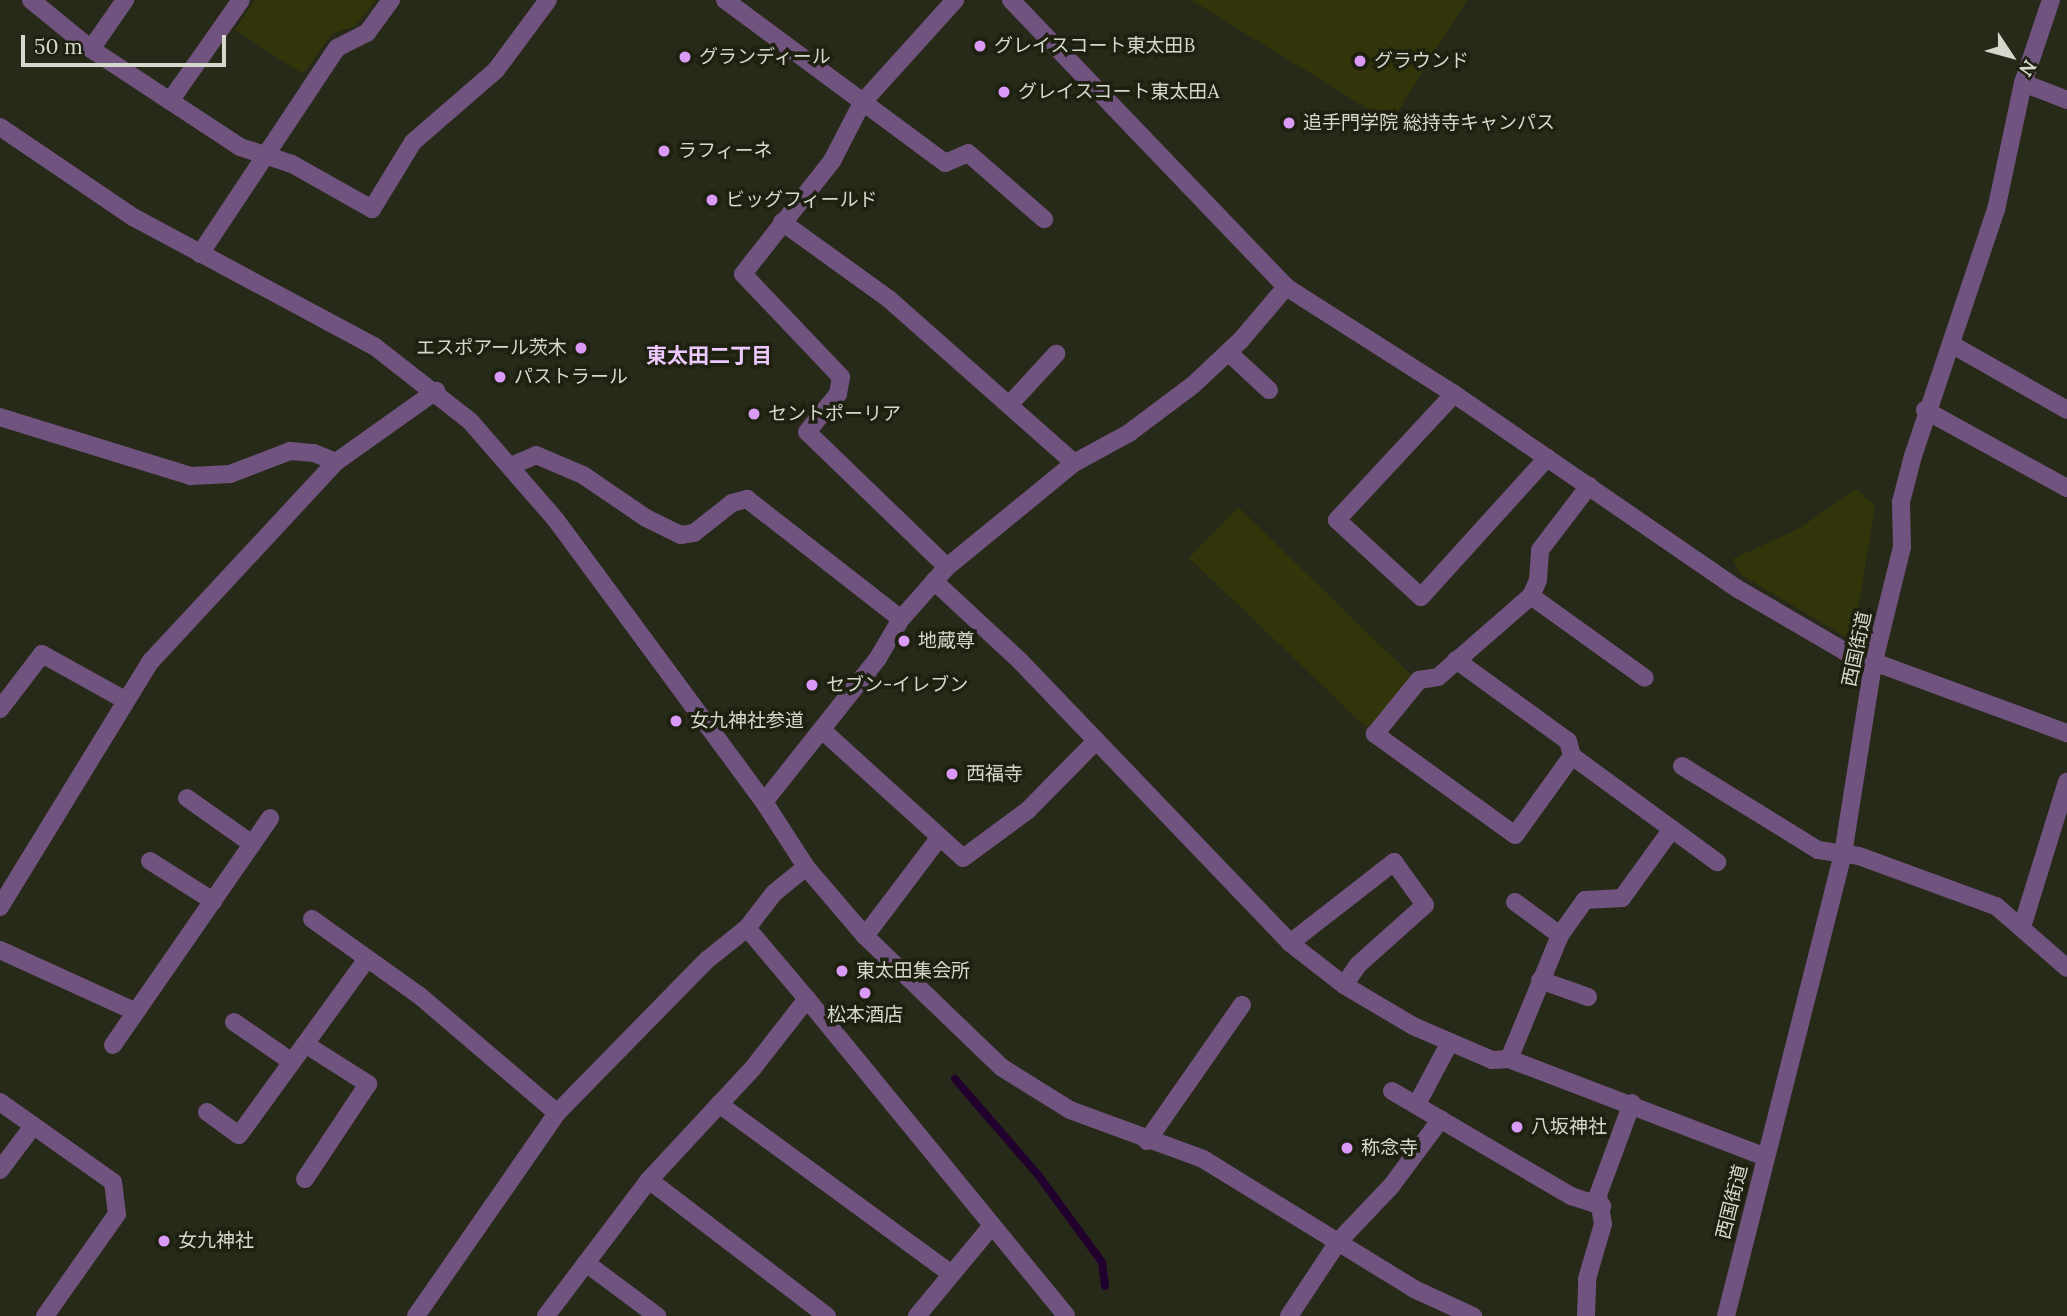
<!DOCTYPE html>
<meta charset="utf-8">
<style>
body{margin:0}
#map{position:relative;width:2067px;height:1316px;overflow:hidden;background:#272919;font-family:Lora,"Noto Sans JP",serif}
div>[style]{position:absolute}
.green>*{inset:0;background:#32350a}
.stream>*{height:8px;margin:-4px;padding:0 4px;transform-origin:4px;border-radius:4px;background:#21002e}
.minor>*{height:18px;margin:-9px;padding:0 9px;transform-origin:9px;border-radius:9px;background:#71537f}
.dots>*{width:19px;height:19px;translate:-50% -50%;box-sizing:border-box;border:4px solid #1e2010;border-radius:50%}
span{translate:-50% -50%;white-space:nowrap;text-align:center;line-height:1.15;-webkit-text-stroke:7px #1e2010;paint-order:stroke}
.poi-label{font-size:19px;color:#d6d8cd}
.left{translate:0 -50%;text-align:left}
.right{translate:-100% -50%;text-align:right}
.street-label{font-size:19px;color:#d6d8cd}
.neighbourhood-label{font-size:21px;color:#ecc8fc;font-weight:700}
.north{position:absolute;left:1976px;top:21px;width:70px;height:70px;-webkit-text-stroke:5px #1e2010;paint-order:stroke;rotate:126deg;font-size:19px;font-weight:700;line-height:28px;text-align:center;color:#d6d8cd}
.north::after{content:'';display:block;margin:auto;width:24px;height:32px;background:#d6d8cd;clip-path:polygon(50% 0,100% 100%,50% 72%,0 100%)}
.scale{position:absolute;left:21px;top:35px;width:205px;height:32px;box-sizing:border-box;border:4px solid #d6d8cd;border-top:0;padding-left:9px;font-size:21px;line-height:24px;white-space:nowrap;color:#d6d8cd;-webkit-text-stroke:5px #1e2010;paint-order:stroke}
</style>
<div id="map">
<div class="green">
<div style="clip-path:polygon(255px 0,376px 0,355px 26px,332px 34px,303px 74px,235px 30px)"></div>
<div style="clip-path:polygon(1191px 0,1467px 0,1391px 123px)"></div>
<div style="clip-path:polygon(1856px 489px,1875px 506px,1853px 641px,1740px 574px,1733px 559px,1800px 528px)"></div>
<div style="clip-path:polygon(1238px 507px,1414px 678px,1367px 728px,1189px 558px)"></div>
</div>
<div class="stream">
<div style="left:955px;top:1079px;width:128px;rotate:49.1deg"></div>
<div style="left:1039px;top:1176px;width:107px;rotate:53.8deg"></div>
<div style="left:1102px;top:1262px;width:24px;rotate:83deg"></div>
</div>
<div class="minor">
<div style="left:31px;top:0;width:77px;rotate:39.2deg"></div>
<div style="left:91px;top:49px;width:178px;rotate:33.3deg"></div>
<div style="left:240px;top:147px;width:55px;rotate:18.1deg"></div>
<div style="left:292px;top:164px;width:92px;rotate:29.4deg"></div>
<div style="left:372px;top:209px;width:79px;rotate:-58.5deg"></div>
<div style="left:413px;top:142px;width:110px;rotate:-40.9deg"></div>
<div style="left:496px;top:70px;width:87px;rotate:-53.4deg"></div>
<div style="left:725px;top:0;width:274px;rotate:36.5deg"></div>
<div style="left:945px;top:163px;width:25px;rotate:-23deg"></div>
<div style="left:968px;top:153px;width:101px;rotate:41deg"></div>
<div style="left:1011px;top:0;width:397px;rotate:46.2deg"></div>
<div style="left:1286px;top:287px;width:199px;rotate:32.5deg"></div>
<div style="left:1454px;top:394px;width:345px;rotate:34.5deg"></div>
<div style="left:1738px;top:589px;width:123px;rotate:30.3deg"></div>
<div style="left:1844px;top:651px;width:238px;rotate:20.2deg"></div>
<div style="left:91px;top:49px;width:60px;rotate:-55.2deg"></div>
<div style="left:2023px;top:83px;width:47px;rotate:21.1deg"></div>
<div style="left:170px;top:101px;width:123px;rotate:-54.9deg"></div>
<div style="left:0;top:127px;width:161px;rotate:34.1deg"></div>
<div style="left:133px;top:217px;width:273px;rotate:28.2deg"></div>
<div style="left:374px;top:346px;width:122px;rotate:38deg"></div>
<div style="left:470px;top:421px;width:131px;rotate:49deg"></div>
<div style="left:556px;top:520px;width:350px;rotate:53.6deg"></div>
<div style="left:764px;top:802px;width:77px;rotate:57.1deg"></div>
<div style="left:806px;top:867px;width:91px;rotate:49.5deg"></div>
<div style="left:865px;top:936px;width:189px;rotate:43.9deg"></div>
<div style="left:1001px;top:1067px;width:81px;rotate:31.9deg"></div>
<div style="left:1070px;top:1110px;width:142px;rotate:20.2deg"></div>
<div style="left:1203px;top:1159px;width:248px;rotate:31.6deg"></div>
<div style="left:1414px;top:1289px;width:65px;rotate:24.6deg"></div>
<div style="left:782px;top:222px;width:133px;rotate:35.8deg"></div>
<div style="left:890px;top:300px;width:246px;rotate:41.5deg"></div>
<div style="left:200px;top:254px;width:247px;rotate:-56.4deg"></div>
<div style="left:337px;top:48px;width:34px;rotate:-27deg"></div>
<div style="left:367px;top:33px;width:41px;rotate:-54deg"></div>
<div style="left:1951px;top:344px;width:133px;rotate:29.6deg"></div>
<div style="left:1228px;top:352px;width:56px;rotate:42.8deg"></div>
<div style="left:1454px;top:394px;width:172px;rotate:132.9deg"></div>
<div style="left:1337px;top:520px;width:114px;rotate:42.5deg"></div>
<div style="left:1421px;top:597px;width:188px;rotate:-47.8deg"></div>
<div style="left:1011px;top:403px;width:67px;rotate:-47.4deg"></div>
<div style="left:1925px;top:410px;width:162px;rotate:28.8deg"></div>
<div style="left:0;top:417px;width:200px;rotate:17.2deg"></div>
<div style="left:191px;top:476px;width:39px;rotate:-3deg"></div>
<div style="left:230px;top:474px;width:64px;rotate:-21deg"></div>
<div style="left:290px;top:451px;width:24px;rotate:5deg"></div>
<div style="left:314px;top:453px;width:24px;rotate:22deg"></div>
<div style="left:513px;top:465px;width:25px;rotate:-23deg"></div>
<div style="left:536px;top:455px;width:51px;rotate:23.1deg"></div>
<div style="left:583px;top:475px;width:76px;rotate:34.3deg"></div>
<div style="left:646px;top:518px;width:39px;rotate:26deg"></div>
<div style="left:681px;top:535px;width:13px;rotate:-9deg"></div>
<div style="left:694px;top:533px;width:48px;rotate:-38.3deg"></div>
<div style="left:732px;top:503px;width:16px;rotate:-15deg"></div>
<div style="left:747px;top:499px;width:195px;rotate:37.9deg"></div>
<div style="left:947px;top:567px;width:194px;rotate:-136deg"></div>
<div style="left:807px;top:432px;width:49px;rotate:-50.8deg"></div>
<div style="left:838px;top:394px;width:17px;rotate:-80deg"></div>
<div style="left:841px;top:377px;width:142px;rotate:-133.6deg"></div>
<div style="left:743px;top:274px;width:144px;rotate:-51.8deg"></div>
<div style="left:832px;top:161px;width:65px;rotate:-62.7deg"></div>
<div style="left:862px;top:103px;width:139px;rotate:-47.9deg"></div>
<div style="left:934px;top:581px;width:117px;rotate:42.9deg"></div>
<div style="left:1020px;top:661px;width:390px;rotate:46.2deg"></div>
<div style="left:1290px;top:943px;width:68px;rotate:37.9deg"></div>
<div style="left:1344px;top:985px;width:80px;rotate:30.7deg"></div>
<div style="left:1413px;top:1026px;width:86px;rotate:23.3deg"></div>
<div style="left:1492px;top:1060px;width:17px;rotate:-3deg"></div>
<div style="left:1509px;top:1059px;width:274px;rotate:20.9deg"></div>
<div style="left:1531px;top:596px;width:140px;rotate:35.7deg"></div>
<div style="left:1456px;top:660px;width:138px;rotate:35.9deg"></div>
<div style="left:1568px;top:741px;width:16px;rotate:75deg"></div>
<div style="left:1572px;top:756px;width:180px;rotate:36.2deg"></div>
<div style="left:0;top:709px;width:69px;rotate:-52.6deg"></div>
<div style="left:42px;top:654px;width:95px;rotate:29deg"></div>
<div style="left:822px;top:730px;width:190px;rotate:42.2deg"></div>
<div style="left:963px;top:858px;width:81px;rotate:-36.4deg"></div>
<div style="left:1028px;top:810px;width:95px;rotate:-45.4deg"></div>
<div style="left:1572px;top:756px;width:97px;rotate:125.8deg"></div>
<div style="left:1515px;top:835px;width:173px;rotate:-144.2deg"></div>
<div style="left:1375px;top:734px;width:70px;rotate:-50.8deg"></div>
<div style="left:1419px;top:680px;width:19px;rotate:-9deg"></div>
<div style="left:1438px;top:677px;width:123px;rotate:-41.1deg"></div>
<div style="left:1531px;top:596px;width:17px;rotate:-66deg"></div>
<div style="left:1538px;top:580px;width:30px;rotate:-86deg"></div>
<div style="left:1540px;top:550px;width:81px;rotate:-52.6deg"></div>
<div style="left:1682px;top:766px;width:160px;rotate:31.7deg"></div>
<div style="left:1818px;top:850px;width:41px;rotate:8.3deg"></div>
<div style="left:1859px;top:856px;width:146px;rotate:20.1deg"></div>
<div style="left:1996px;top:906px;width:94px;rotate:41.1deg"></div>
<div style="left:187px;top:798px;width:80px;rotate:35.3deg"></div>
<div style="left:764px;top:802px;width:184px;rotate:-51.6deg"></div>
<div style="left:878px;top:658px;width:45px;rotate:-59.5deg"></div>
<div style="left:901px;top:619px;width:69px;rotate:-48.5deg"></div>
<div style="left:947px;top:567px;width:164px;rotate:-39.3deg"></div>
<div style="left:1074px;top:463px;width:63px;rotate:-28.6deg"></div>
<div style="left:1129px;top:433px;width:80px;rotate:-36.9deg"></div>
<div style="left:1193px;top:385px;width:66px;rotate:-43.2deg"></div>
<div style="left:1241px;top:340px;width:70px;rotate:-49.7deg"></div>
<div style="left:150px;top:861px;width:75px;rotate:32.4deg"></div>
<div style="left:1515px;top:902px;width:56px;rotate:36.3deg"></div>
<div style="left:0;top:907px;width:289px;rotate:-58.5deg"></div>
<div style="left:151px;top:661px;width:272px;rotate:-47.1deg"></div>
<div style="left:336px;top:462px;width:123px;rotate:-35.4deg"></div>
<div style="left:312px;top:919px;width:133px;rotate:35.5deg"></div>
<div style="left:420px;top:996px;width:180px;rotate:40.5deg"></div>
<div style="left:2022px;top:927px;width:152px;rotate:-72.8deg"></div>
<div style="left:865px;top:936px;width:123px;rotate:-52.9deg"></div>
<div style="left:1290px;top:943px;width:132px;rotate:-37.9deg"></div>
<div style="left:1394px;top:862px;width:53px;rotate:54.2deg"></div>
<div style="left:1425px;top:905px;width:90px;rotate:138.2deg"></div>
<div style="left:1358px;top:965px;width:24px;rotate:125deg"></div>
<div style="left:0;top:950px;width:149px;rotate:24.5deg"></div>
<div style="left:1540px;top:980px;width:51px;rotate:19.5deg"></div>
<div style="left:807px;top:999px;width:409px;rotate:50.7deg"></div>
<div style="left:234px;top:1022px;width:70px;rotate:34.6deg"></div>
<div style="left:305px;top:1044px;width:75px;rotate:32.4deg"></div>
<div style="left:368px;top:1084px;width:114px;rotate:123.6deg"></div>
<div style="left:113px;top:1045px;width:276px;rotate:-55.3deg"></div>
<div style="left:1509px;top:1059px;width:134px;rotate:-67.6deg"></div>
<div style="left:1560px;top:935px;width:43px;rotate:-54.5deg"></div>
<div style="left:1585px;top:900px;width:37px;rotate:-3deg"></div>
<div style="left:1622px;top:898px;width:85px;rotate:-54.1deg"></div>
<div style="left:1392px;top:1091px;width:208px;rotate:30.4deg"></div>
<div style="left:1571px;top:1196px;width:33px;rotate:18deg"></div>
<div style="left:0;top:1102px;width:138px;rotate:35.3deg"></div>
<div style="left:113px;top:1182px;width:32px;rotate:83deg"></div>
<div style="left:117px;top:1214px;width:125px;rotate:125.2deg"></div>
<div style="left:719px;top:1104px;width:288px;rotate:36.2deg"></div>
<div style="left:1417px;top:1104px;width:70px;rotate:-62deg"></div>
<div style="left:207px;top:1112px;width:39px;rotate:36deg"></div>
<div style="left:239px;top:1135px;width:218px;rotate:-54deg"></div>
<div style="left:1147px;top:1141px;width:166px;rotate:-55.1deg"></div>
<div style="left:0;top:1170px;width:55px;rotate:-53.1deg"></div>
<div style="left:649px;top:1180px;width:224px;rotate:37.4deg"></div>
<div style="left:586px;top:1263px;width:89px;rotate:36.7deg"></div>
<div style="left:416px;top:1316px;width:247px;rotate:-55.2deg"></div>
<div style="left:557px;top:1113px;width:214px;rotate:-45.6deg"></div>
<div style="left:707px;top:960px;width:51px;rotate:-38.7deg"></div>
<div style="left:747px;top:928px;width:44px;rotate:-52.4deg"></div>
<div style="left:774px;top:893px;width:41px;rotate:-39.1deg"></div>
<div style="left:546px;top:1316px;width:171px;rotate:-52.9deg"></div>
<div style="left:649px;top:1180px;width:153px;rotate:-47.1deg"></div>
<div style="left:753px;top:1068px;width:88px;rotate:-52deg"></div>
<div style="left:807px;top:999px;width:93px;rotate:-130.2deg"></div>
<div style="left:917px;top:1316px;width:114px;rotate:-50.3deg"></div>
<div style="left:1289px;top:1316px;width:89px;rotate:-56.5deg"></div>
<div style="left:1338px;top:1242px;width:79px;rotate:-46.5deg"></div>
<div style="left:1392px;top:1185px;width:82px;rotate:-53.4deg"></div>
<div style="left:1586px;top:1316px;width:37px;rotate:-88deg"></div>
<div style="left:1587px;top:1279px;width:57px;rotate:-73.8deg"></div>
<div style="left:1603px;top:1224px;width:29px;rotate:-100deg"></div>
<div style="left:1598px;top:1195px;width:98px;rotate:-69.7deg"></div>
<div style="left:1726px;top:1316px;width:477px;rotate:-75.8deg"></div>
<div style="left:1843px;top:854px;width:191px;rotate:-81deg"></div>
<div style="left:1873px;top:665px;width:122px;rotate:-76.2deg"></div>
<div style="left:1902px;top:547px;width:45px;rotate:-91.3deg"></div>
<div style="left:1901px;top:502px;width:48px;rotate:-75.4deg"></div>
<div style="left:1913px;top:456px;width:260px;rotate:-71.4deg"></div>
<div style="left:1996px;top:210px;width:130px;rotate:-78deg"></div>
<div style="left:2023px;top:83px;width:88px;rotate:-71.4deg"></div>
</div>
<div class="dots">
<div style="left:980px;top:46px;background:#da9af6"></div>
<div style="left:685px;top:57px;background:#da9af6"></div>
<div style="left:1360px;top:61px;background:#da9af6"></div>
<div style="left:1004px;top:92px;background:#da9af6"></div>
<div style="left:1289px;top:123px;background:#da9af6"></div>
<div style="left:664px;top:151px;background:#da9af6"></div>
<div style="left:712px;top:200px;background:#da9af6"></div>
<div style="left:581px;top:348px;background:#da9af6"></div>
<div style="left:500px;top:377px;background:#da9af6"></div>
<div style="left:754px;top:414px;background:#da9af6"></div>
<div style="left:904px;top:641px;background:#da9af6"></div>
<div style="left:812px;top:685px;background:#da9af6"></div>
<div style="left:676px;top:721px;background:#da9af6"></div>
<div style="left:952px;top:774px;background:#da9af6"></div>
<div style="left:842px;top:971px;background:#da9af6"></div>
<div style="left:865px;top:993px;background:#da9af6"></div>
<div style="left:1517px;top:1127px;background:#da9af6"></div>
<div style="left:1347px;top:1148px;background:#da9af6"></div>
<div style="left:164px;top:1241px;background:#da9af6"></div>
</div>
<div class="poi-label">
<span class="left" style="left:994px;top:46px">グレイスコート東太田B</span>
<span class="left" style="left:699px;top:57px">グランディール</span>
<span class="left" style="left:1374px;top:61px">グラウンド</span>
<span class="left" style="left:1018px;top:92px">グレイスコート東太田A</span>
<span class="left" style="left:1303px;top:123px">追手門学院 総持寺キャンパス</span>
<span class="left" style="left:678px;top:151px">ラフィーネ</span>
<span class="left" style="left:726px;top:200px">ビッグフィールド</span>
<span class="right" style="left:567px;top:348px">エスポアール茨木</span>
<span class="left" style="left:514px;top:377px">パストラール</span>
<span class="left" style="left:768px;top:414px">セントポーリア</span>
<span class="left" style="left:918px;top:641px">地蔵尊</span>
<span class="left" style="left:826px;top:685px">セブン-イレブン</span>
<span class="left" style="left:690px;top:721px">女九神社参道</span>
<span class="left" style="left:966px;top:774px">西福寺</span>
<span class="left" style="left:856px;top:971px">東太田集会所</span>
<span style="left:865px;top:1015px">松本酒店</span>
<span class="left" style="left:1531px;top:1127px">八坂神社</span>
<span class="left" style="left:1361px;top:1148px">称念寺</span>
<span class="left" style="left:178px;top:1241px">女九神社</span>
</div>
<div class="street-label">
<span style="left:1857px;top:649px;rotate:-78deg">西国街道</span>
<span style="left:1732px;top:1202px;rotate:-76deg">西国街道</span>
</div>
<div class="neighbourhood-label">
<span style="left:709px;top:356px">東太田二丁目</span>
</div>
<div class="north">N</div>
<div class="scale">50 m</div>
</div>
